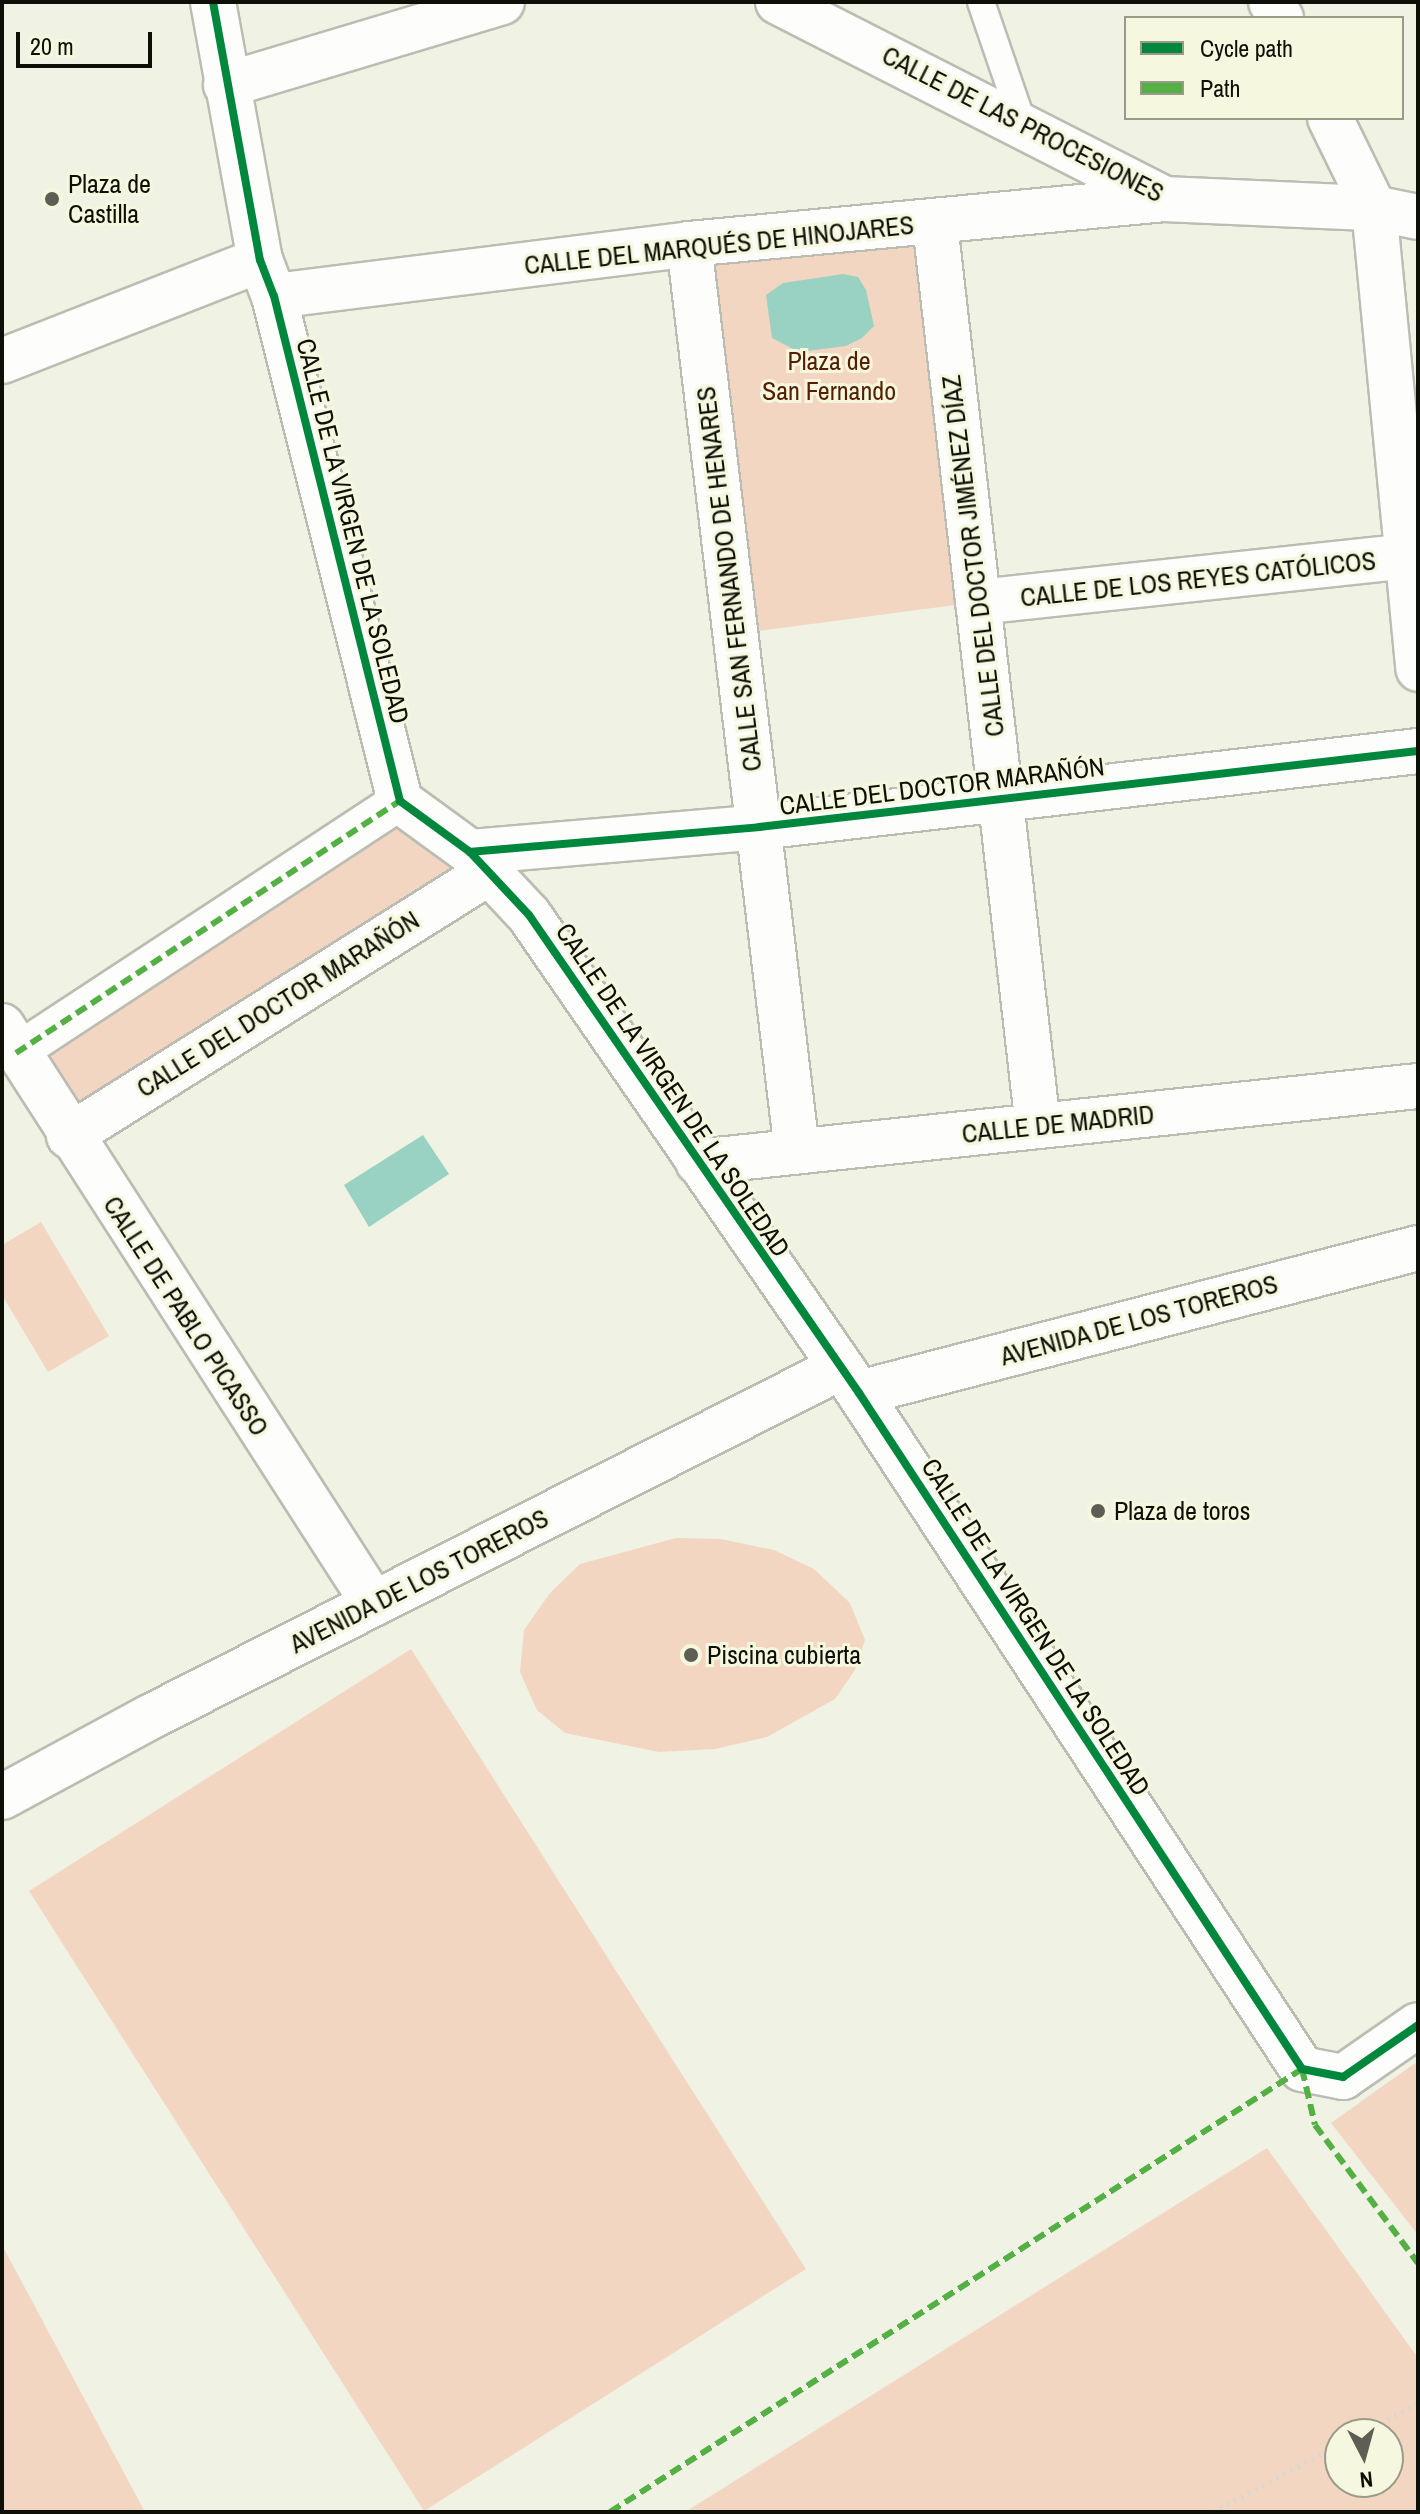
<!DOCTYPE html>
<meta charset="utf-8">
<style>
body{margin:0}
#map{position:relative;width:1420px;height:2514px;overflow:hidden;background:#f0f2e4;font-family:"Archivo Narrow",sans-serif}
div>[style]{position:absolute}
.green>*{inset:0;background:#f3d6c2}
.water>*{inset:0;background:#99d2c2}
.path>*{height:5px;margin-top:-2.5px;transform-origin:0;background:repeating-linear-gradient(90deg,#d6d8d3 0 2px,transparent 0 8px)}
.roads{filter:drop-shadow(2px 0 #bbbdb2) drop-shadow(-2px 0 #bbbdb2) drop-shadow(0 2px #bbbdb2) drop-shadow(0 -2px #bbbdb2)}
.service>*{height:26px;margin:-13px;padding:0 13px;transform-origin:13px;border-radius:13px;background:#fdfdfb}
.pedestrian>*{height:38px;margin:-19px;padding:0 19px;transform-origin:19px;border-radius:19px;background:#fdfdfb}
.minor>*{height:44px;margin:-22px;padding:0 22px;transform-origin:22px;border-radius:22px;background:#fdfdfb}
.quiet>*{height:6px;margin-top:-3px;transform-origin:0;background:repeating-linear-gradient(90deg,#54b044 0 12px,transparent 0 18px)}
.cycleway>*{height:8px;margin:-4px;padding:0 4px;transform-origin:4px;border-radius:4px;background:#00873e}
.dots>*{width:22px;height:22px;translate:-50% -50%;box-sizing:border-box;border:4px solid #f5f8de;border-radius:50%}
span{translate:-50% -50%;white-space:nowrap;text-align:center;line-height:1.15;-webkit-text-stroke:6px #f5f8de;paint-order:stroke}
.street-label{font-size:26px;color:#0e0f07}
.poi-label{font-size:26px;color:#0e0f07}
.left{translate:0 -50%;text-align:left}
.park-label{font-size:26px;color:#551e00}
.frame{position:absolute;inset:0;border:4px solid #0e0f07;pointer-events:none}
.legend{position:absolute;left:1124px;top:16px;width:280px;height:104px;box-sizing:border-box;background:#f5f8de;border:2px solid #999b88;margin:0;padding:10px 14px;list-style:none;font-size:24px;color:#0e0f07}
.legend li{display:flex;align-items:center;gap:16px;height:40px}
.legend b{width:40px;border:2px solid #999b88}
.north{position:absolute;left:1324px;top:2418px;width:80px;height:80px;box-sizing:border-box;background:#f5f8de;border:2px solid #999b88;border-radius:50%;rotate:174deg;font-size:22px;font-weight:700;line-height:32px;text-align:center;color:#0e0f07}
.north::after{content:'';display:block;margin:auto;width:28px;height:36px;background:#5d5e54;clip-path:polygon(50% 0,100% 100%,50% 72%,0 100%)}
.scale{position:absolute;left:16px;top:32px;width:136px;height:36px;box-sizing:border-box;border:4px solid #0e0f07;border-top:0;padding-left:10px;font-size:24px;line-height:28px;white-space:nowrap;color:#0e0f07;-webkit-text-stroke:6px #f5f8de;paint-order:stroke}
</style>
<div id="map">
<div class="green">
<div style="clip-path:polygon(935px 224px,978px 602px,736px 634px,689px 244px)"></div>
<div style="clip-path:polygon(401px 816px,470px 871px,73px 1119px,34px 1058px)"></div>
<div style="clip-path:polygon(41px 1222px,109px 1336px,48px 1372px,2px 1295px,2px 1245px)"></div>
<div style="clip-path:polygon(676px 1538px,721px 1539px,774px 1550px,814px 1569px,850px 1603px,865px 1640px,855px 1670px,835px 1699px,767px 1737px,715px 1749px,659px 1752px,565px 1733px,537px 1710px,520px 1672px,524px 1630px,550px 1593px,580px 1564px)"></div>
<div style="clip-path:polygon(411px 1649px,806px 2269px,424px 2511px,29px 1891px)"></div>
<div style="clip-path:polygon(1418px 2061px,1418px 2235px,1331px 2123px)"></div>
<div style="clip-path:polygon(evenodd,1267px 2148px,1418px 2358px,1418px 2512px,685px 2512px,1267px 2148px,1340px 2434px,1388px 2434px,1388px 2482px,1340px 2482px,1340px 2434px)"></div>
<div style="clip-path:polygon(2px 2245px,145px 2512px,2px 2512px)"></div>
</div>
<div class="water">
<div style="clip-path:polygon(843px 274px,858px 277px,866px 290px,874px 326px,862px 338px,846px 346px,799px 352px,772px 338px,766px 295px,783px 283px)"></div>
<div style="clip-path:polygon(423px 1135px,449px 1174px,369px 1227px,344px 1185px)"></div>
</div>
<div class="path">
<div style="left:1359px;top:2434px;width:67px;rotate:-27.7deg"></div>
<div style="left:1213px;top:2512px;width:144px;rotate:-28.2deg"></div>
</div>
<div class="roads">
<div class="service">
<div style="left:981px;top:2px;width:130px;rotate:71.1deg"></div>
</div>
<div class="pedestrian">
<div style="left:16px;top:1053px;width:459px;rotate:-33.3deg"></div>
</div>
<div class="minor">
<div style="left:213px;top:2px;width:262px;rotate:79.7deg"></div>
<div style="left:260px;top:260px;width:39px;rotate:69deg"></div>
<div style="left:274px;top:296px;width:520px;rotate:75.99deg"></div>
<div style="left:400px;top:801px;width:87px;rotate:36.1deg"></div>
<div style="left:470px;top:852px;width:86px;rotate:46.9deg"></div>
<div style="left:529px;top:915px;width:581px;rotate:55.38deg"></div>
<div style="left:859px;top:1393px;width:808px;rotate:56.76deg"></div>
<div style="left:1302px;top:2069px;width:42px;rotate:11deg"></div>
<div style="left:1343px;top:2077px;width:91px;rotate:-34.7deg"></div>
<div style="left:778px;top:2px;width:433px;rotate:27deg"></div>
<div style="left:1164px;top:199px;width:210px;rotate:2.5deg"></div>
<div style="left:1374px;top:208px;width:45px;rotate:11.6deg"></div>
<div style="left:1271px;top:2px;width:19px;rotate:58deg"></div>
<div style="left:226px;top:85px;width:288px;rotate:-16.7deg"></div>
<div style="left:1330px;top:118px;width:100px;rotate:63.9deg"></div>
<div style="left:1374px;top:208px;width:463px;rotate:84.5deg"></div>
<div style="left:935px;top:224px;width:908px;rotate:83.49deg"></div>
<div style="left:689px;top:244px;width:913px;rotate:83.21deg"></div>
<div style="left:274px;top:296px;width:418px;rotate:-7.1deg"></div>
<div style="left:689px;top:244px;width:477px;rotate:-5.4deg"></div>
<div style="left:2px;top:361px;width:277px;rotate:-21.4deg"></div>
<div style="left:978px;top:602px;width:443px;rotate:-6.1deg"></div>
<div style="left:470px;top:852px;width:290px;rotate:-4.9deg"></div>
<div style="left:759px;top:827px;width:663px;rotate:-6.58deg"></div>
<div style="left:2px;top:1026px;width:687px;rotate:57.23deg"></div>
<div style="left:69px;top:1136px;width:495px;rotate:-32.1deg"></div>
<div style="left:698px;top:1162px;width:724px;rotate:-6.03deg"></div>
<div style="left:859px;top:1393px;width:577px;rotate:-14.54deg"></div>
<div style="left:2px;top:1797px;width:168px;rotate:-28.4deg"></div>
<div style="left:150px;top:1717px;width:772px;rotate:-26.86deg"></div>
</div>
</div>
<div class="quiet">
<div style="left:16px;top:1053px;width:459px;rotate:-33.3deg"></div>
<div style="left:610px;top:2512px;width:822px;rotate:-32.63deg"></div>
<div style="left:1302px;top:2069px;width:57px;rotate:76.9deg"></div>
<div style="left:1315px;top:2125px;width:172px;rotate:53.3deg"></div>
</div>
<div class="cycleway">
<div style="left:213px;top:2px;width:262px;rotate:79.7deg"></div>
<div style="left:260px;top:260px;width:39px;rotate:69deg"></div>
<div style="left:274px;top:296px;width:520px;rotate:75.99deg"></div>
<div style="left:400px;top:801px;width:87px;rotate:36.1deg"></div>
<div style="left:470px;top:852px;width:86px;rotate:46.9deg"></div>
<div style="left:529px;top:915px;width:581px;rotate:55.38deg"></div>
<div style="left:859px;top:1393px;width:808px;rotate:56.76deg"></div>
<div style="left:1302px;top:2069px;width:42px;rotate:11deg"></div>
<div style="left:1343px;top:2077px;width:91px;rotate:-34.7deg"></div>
<div style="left:470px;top:852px;width:290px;rotate:-4.9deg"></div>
<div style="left:759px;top:827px;width:663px;rotate:-6.58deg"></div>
</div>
<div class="dots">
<div style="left:52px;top:199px;background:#5d5e54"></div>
<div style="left:1098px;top:1511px;background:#5d5e54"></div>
<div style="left:691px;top:1655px;background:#5d5e54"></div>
</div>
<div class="street-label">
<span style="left:1023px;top:124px;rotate:27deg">CALLE DE LAS PROCESIONES</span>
<span style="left:719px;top:245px;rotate:-6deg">CALLE DEL MARQUÉS DE HINOJARES</span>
<span style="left:353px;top:531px;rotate:76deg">CALLE DE LA VIRGEN DE LA SOLEDAD</span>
<span style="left:973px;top:556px;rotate:-97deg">CALLE DEL DOCTOR JIMÉNEZ DÍAZ</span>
<span style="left:729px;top:579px;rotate:-97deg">CALLE SAN FERNANDO DE HENARES</span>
<span style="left:1198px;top:579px;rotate:-6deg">CALLE DE LOS REYES CATÓLICOS</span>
<span style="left:942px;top:786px;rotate:-7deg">CALLE DEL DOCTOR MARAÑÓN</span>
<span style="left:278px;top:1004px;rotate:-32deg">CALLE DEL DOCTOR MARAÑÓN</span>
<span style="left:673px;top:1090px;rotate:56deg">CALLE DE LA VIRGEN DE LA SOLEDAD</span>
<span style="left:1058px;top:1124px;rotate:-6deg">CALLE DE MADRID</span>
<span style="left:186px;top:1316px;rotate:57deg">CALLE DE PABLO PICASSO</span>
<span style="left:1139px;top:1320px;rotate:-15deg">AVENIDA DE LOS TOREROS</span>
<span style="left:419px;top:1581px;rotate:-27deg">AVENIDA DE LOS TOREROS</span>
<span style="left:1036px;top:1627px;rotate:57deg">CALLE DE LA VIRGEN DE LA SOLEDAD</span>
</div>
<div class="poi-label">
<span class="left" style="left:68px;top:199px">Plaza de<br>Castilla</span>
<span class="left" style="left:1114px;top:1511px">Plaza de toros</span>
<span class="left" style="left:707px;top:1655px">Piscina cubierta</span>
</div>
<div class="park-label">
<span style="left:829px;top:376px">Plaza de<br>San Fernando</span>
</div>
<div class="frame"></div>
<ul class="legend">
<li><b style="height:10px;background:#00873e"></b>Cycle path</li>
<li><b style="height:10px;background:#54b044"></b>Path</li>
</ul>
<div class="north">N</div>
<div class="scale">20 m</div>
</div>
